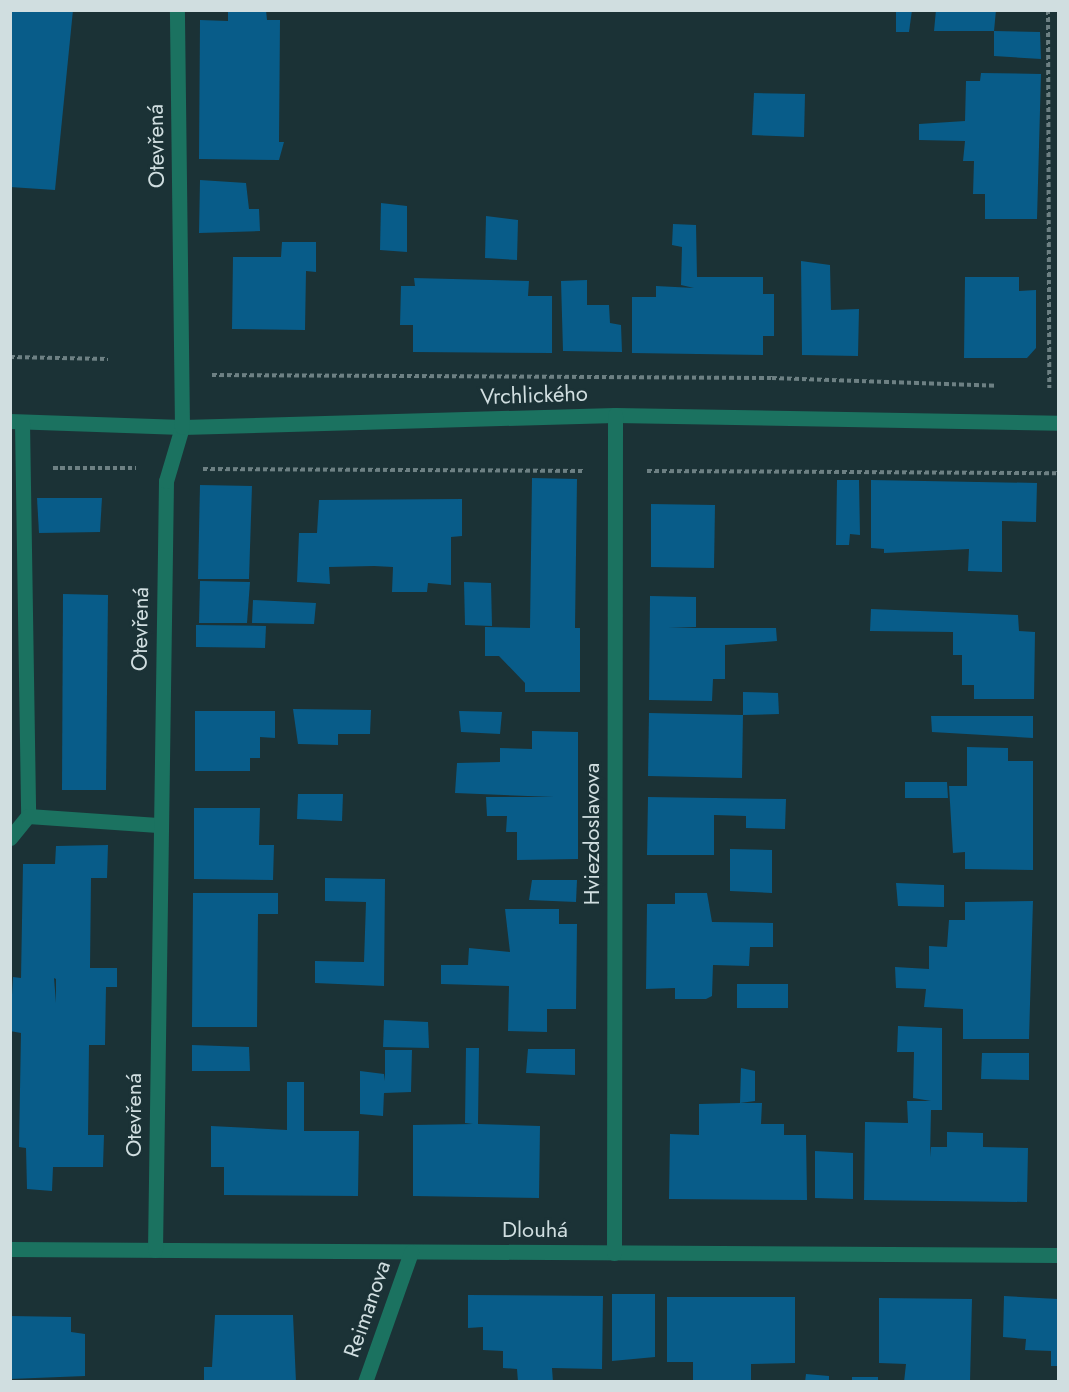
<!DOCTYPE html>
<meta charset="utf-8">
<style>
body{margin:0}
#map{position:relative;width:1069px;height:1392px;overflow:hidden;background:#1b3236;font-family:Jost,sans-serif}
div>[style]{position:absolute}
.building>*{inset:0;background:#085c89}
.path>*{height:4px;margin-top:-2px;transform-origin:0;background:repeating-linear-gradient(90deg,#6d8083 0 4.5px,transparent 0 7.5px)}
.minor>*{height:15px;margin:-7.5px;padding:0 7.5px;transform-origin:7.5px;border-radius:7.5px;background:#1b7260}
span{translate:-50% -50%;white-space:nowrap;text-align:center;line-height:1.15;-webkit-text-stroke:5px #1b3236;paint-order:stroke}
.street-label{font-size:22px;color:#d0dee0}
.frame{position:absolute;inset:0;border:12px solid #d0dee0;pointer-events:none}
</style>
<div id="map">
<div class="building">
<div style="clip-path:polygon(10px 10px,73px 10px,55px 190px,10px 187px)"></div>
<div style="clip-path:polygon(228px 10px,266px 10px,267px 20px,280px 20px,279px 142px,284px 142px,279px 160px,199px 159px,200px 20px,228px 21px)"></div>
<div style="clip-path:polygon(896px 10px,912px 10px,909px 32px,896px 32px)"></div>
<div style="clip-path:polygon(936px 10px,996px 10px,994px 31px,934px 31px)"></div>
<div style="clip-path:polygon(994px 31px,1040px 32px,1041px 59px,994px 56px)"></div>
<div style="clip-path:polygon(981px 73px,1041px 74px,1037px 219px,985px 219px,985px 194px,973px 194px,974px 161px,963px 161px,965px 141px,919px 140px,919px 124px,965px 121px,966px 81px,980px 81px)"></div>
<div style="clip-path:polygon(754px 93px,805px 94px,804px 137px,752px 135px)"></div>
<div style="clip-path:polygon(200px 180px,246px 183px,249px 209px,259px 209px,260px 231px,199px 233px)"></div>
<div style="clip-path:polygon(381px 203px,407px 206px,407px 252px,380px 250px)"></div>
<div style="clip-path:polygon(486px 216px,518px 220px,517px 260px,485px 258px)"></div>
<div style="clip-path:polygon(673px 224px,696px 225px,697px 277px,763px 277px,763px 294px,774px 294px,774px 336px,763px 336px,763px 355px,632px 353px,632px 297px,656px 297px,656px 286px,694px 288px,681px 285px,682px 247px,672px 245px)"></div>
<div style="clip-path:polygon(282px 242px,316px 242px,316px 272px,306px 271px,305px 330px,232px 329px,233px 257px,281px 257px)"></div>
<div style="clip-path:polygon(801px 261px,830px 265px,831px 310px,859px 309px,858px 356px,802px 355px)"></div>
<div style="clip-path:polygon(965px 277px,1019px 277px,1019px 291px,1036px 290px,1036px 348px,1027px 358px,964px 358px)"></div>
<div style="clip-path:polygon(414px 278px,529px 281px,528px 296px,552px 296px,552px 353px,413px 352px,413px 325px,400px 325px,401px 286px,415px 286px)"></div>
<div style="clip-path:polygon(587px 280px,587px 305px,609px 305px,610px 323px,621px 325px,622px 352px,563px 351px,561px 281px)"></div>
<div style="clip-path:polygon(532px 478px,577px 479px,575px 628px,580px 628px,580px 692px,525px 692px,525px 683px,499px 656px,485px 656px,485px 627px,530px 628px)"></div>
<div style="clip-path:polygon(837px 480px,859px 480px,860px 535px,850px 534px,849px 545px,836px 545px)"></div>
<div style="clip-path:polygon(871px 480px,1037px 483px,1036px 522px,1002px 521px,1002px 572px,968px 571px,969px 549px,884px 553px,884px 549px,871px 548px)"></div>
<div style="clip-path:polygon(200px 485px,252px 486px,249px 579px,198px 579px)"></div>
<div style="clip-path:polygon(37px 498px,102px 498px,100px 532px,39px 533px)"></div>
<div style="clip-path:polygon(462px 499px,462px 536px,451px 537px,451px 585px,428px 583px,427px 592px,392px 592px,393px 567px,374px 566px,329px 567px,330px 584px,297px 582px,299px 533px,317px 533px,319px 500px)"></div>
<div style="clip-path:polygon(651px 504px,715px 505px,714px 568px,651px 567px)"></div>
<div style="clip-path:polygon(200px 581px,250px 582px,247px 623px,199px 623px)"></div>
<div style="clip-path:polygon(464px 582px,491px 583px,492px 626px,465px 625px)"></div>
<div style="clip-path:polygon(63px 594px,108px 595px,106px 790px,62px 790px)"></div>
<div style="clip-path:polygon(650px 596px,696px 597px,696px 627px,668px 628px,776px 628px,777px 641px,725px 645px,725px 679px,713px 679px,712px 701px,649px 700px)"></div>
<div style="clip-path:polygon(253px 600px,316px 603px,314px 624px,252px 623px)"></div>
<div style="clip-path:polygon(871px 609px,1018px 615px,1019px 631px,1035px 632px,1034px 699px,974px 699px,974px 685px,962px 685px,962px 655px,953px 655px,953px 632px,870px 631px)"></div>
<div style="clip-path:polygon(196px 625px,266px 626px,265px 648px,196px 647px)"></div>
<div style="clip-path:polygon(743px 692px,778px 693px,779px 714px,743px 715px)"></div>
<div style="clip-path:polygon(293px 709px,371px 710px,370px 734px,338px 734px,338px 745px,298px 744px)"></div>
<div style="clip-path:polygon(195px 711px,275px 711px,275px 738px,260px 737px,260px 758px,250px 758px,250px 771px,195px 771px)"></div>
<div style="clip-path:polygon(459px 711px,502px 712px,500px 734px,461px 732px)"></div>
<div style="clip-path:polygon(649px 713px,743px 715px,742px 778px,648px 776px)"></div>
<div style="clip-path:polygon(931px 716px,1033px 716px,1033px 738px,932px 732px)"></div>
<div style="clip-path:polygon(532px 731px,578px 732px,578px 859px,517px 860px,517px 832px,506px 832px,507px 816px,487px 816px,486px 797px,554px 797px,455px 793px,457px 763px,500px 762px,500px 748px,532px 749px)"></div>
<div style="clip-path:polygon(967px 747px,1008px 748px,1008px 761px,1033px 761px,1033px 870px,965px 869px,965px 852px,953px 853px,949px 786px,967px 786px)"></div>
<div style="clip-path:polygon(905px 782px,947px 782px,948px 798px,905px 798px)"></div>
<div style="clip-path:polygon(298px 794px,343px 794px,342px 821px,297px 819px)"></div>
<div style="clip-path:polygon(648px 797px,786px 799px,785px 829px,746px 828px,746px 816px,714px 815px,714px 855px,647px 855px)"></div>
<div style="clip-path:polygon(194px 808px,260px 808px,259px 845px,274px 845px,273px 880px,194px 879px)"></div>
<div style="clip-path:polygon(evenodd,108px 845px,107px 878px,91px 878px,90px 968px,117px 968px,117px 987px,106px 987px,105px 1045px,89px 1045px,88px 1135px,104px 1135px,103px 1167px,53px 1167px,52px 1191px,27px 1189px,26px 1148px,19px 1147px,21px 1033px,10px 1031px,13px 977px,21px 978px,23px 864px,55px 864px,56px 846px,108px 845px,54px 978px,56px 979px,56px 1003px,54px 978px)"></div>
<div style="clip-path:polygon(730px 849px,772px 850px,772px 893px,730px 891px)"></div>
<div style="clip-path:polygon(325px 878px,385px 879px,384px 986px,315px 983px,315px 961px,364px 962px,366px 902px,325px 901px)"></div>
<div style="clip-path:polygon(532px 880px,577px 880px,576px 902px,529px 900px)"></div>
<div style="clip-path:polygon(896px 883px,944px 885px,944px 907px,898px 906px)"></div>
<div style="clip-path:polygon(193px 893px,278px 893px,278px 914px,258px 914px,257px 1027px,192px 1027px)"></div>
<div style="clip-path:polygon(675px 893px,707px 893px,712px 922px,773px 923px,773px 947px,750px 947px,749px 966px,713px 965px,712px 996px,706px 999px,675px 999px,675px 988px,646px 989px,647px 904px,675px 904px)"></div>
<div style="clip-path:polygon(1033px 901px,1029px 1039px,963px 1039px,963px 1009px,924px 1007px,926px 989px,896px 988px,895px 967px,929px 969px,929px 946px,947px 947px,949px 920px,965px 920px,965px 902px)"></div>
<div style="clip-path:polygon(505px 909px,559px 909px,559px 924px,577px 924px,576px 1009px,547px 1009px,547px 1032px,508px 1031px,509px 986px,441px 984px,441px 965px,468px 965px,469px 948px,510px 952px)"></div>
<div style="clip-path:polygon(737px 984px,788px 984px,788px 1008px,737px 1008px)"></div>
<div style="clip-path:polygon(384px 1020px,428px 1022px,429px 1048px,383px 1047px)"></div>
<div style="clip-path:polygon(898px 1026px,942px 1028px,942px 1110px,931px 1110px,930px 1157px,931px 1147px,947px 1147px,947px 1132px,983px 1133px,983px 1147px,1028px 1148px,1027px 1202px,864px 1200px,865px 1122px,908px 1123px,907px 1101px,931px 1101px,913px 1098px,914px 1052px,897px 1052px)"></div>
<div style="clip-path:polygon(192px 1045px,249px 1047px,250px 1071px,192px 1071px)"></div>
<div style="clip-path:polygon(466px 1048px,479px 1048px,478px 1124px,540px 1126px,539px 1198px,413px 1196px,413px 1125px,473px 1124px,465px 1123px)"></div>
<div style="clip-path:polygon(528px 1049px,575px 1049px,575px 1075px,526px 1073px)"></div>
<div style="clip-path:polygon(385px 1050px,412px 1050px,411px 1092px,384px 1093px,383px 1116px,360px 1114px,360px 1071px,384px 1074px,385px 1081px)"></div>
<div style="clip-path:polygon(982px 1053px,1029px 1053px,1029px 1080px,981px 1079px)"></div>
<div style="clip-path:polygon(741px 1068px,755px 1071px,755px 1101px,740px 1103px,762px 1103px,761px 1124px,784px 1124px,784px 1135px,806px 1135px,807px 1200px,669px 1199px,670px 1134px,699px 1135px,699px 1104px,740px 1103px)"></div>
<div style="clip-path:polygon(287px 1082px,304px 1082px,304px 1131px,359px 1131px,358px 1196px,224px 1195px,224px 1167px,211px 1167px,211px 1126px,287px 1130px)"></div>
<div style="clip-path:polygon(815px 1151px,853px 1153px,853px 1199px,815px 1198px)"></div>
<div style="clip-path:polygon(612px 1294px,655px 1294px,655px 1357px,612px 1361px)"></div>
<div style="clip-path:polygon(468px 1295px,603px 1296px,602px 1369px,552px 1368px,553px 1382px,518px 1382px,517px 1369px,503px 1368px,503px 1351px,483px 1350px,483px 1327px,468px 1328px)"></div>
<div style="clip-path:polygon(1004px 1296px,1058px 1299px,1058px 1366px,1051px 1366px,1051px 1351px,1025px 1350px,1026px 1339px,1003px 1337px)"></div>
<div style="clip-path:polygon(667px 1297px,795px 1297px,795px 1363px,751px 1364px,751px 1382px,693px 1382px,693px 1362px,667px 1362px)"></div>
<div style="clip-path:polygon(879px 1298px,972px 1299px,970px 1382px,904px 1382px,906px 1364px,879px 1363px)"></div>
<div style="clip-path:polygon(215px 1315px,293px 1315px,296px 1382px,204px 1382px,204px 1367px,212px 1367px)"></div>
<div style="clip-path:polygon(10px 1316px,71px 1317px,71px 1332px,85px 1334px,85px 1376px,10px 1379px)"></div>
<div style="clip-path:polygon(806px 1374px,829px 1376px,829px 1382px,805px 1382px)"></div>
<div style="clip-path:polygon(852px 1377px,878px 1377px,878px 1382px,852px 1382px)"></div>
</div>
<div class="path">
<div style="left:1048px;top:10px;width:378px;rotate:89.8deg"></div>
<div style="left:10px;top:357px;width:98px;rotate:1.2deg"></div>
<div style="left:212px;top:375px;width:560px;rotate:0.31deg"></div>
<div style="left:772px;top:378px;width:225px;rotate:2deg"></div>
<div style="left:53px;top:468px;width:83px"></div>
<div style="left:203px;top:469px;width:380px;rotate:0.3deg"></div>
<div style="left:647px;top:471px;width:411px;rotate:0.3deg"></div>
</div>
<div class="minor">
<div style="left:10px;top:421px;width:172px;rotate:2deg"></div>
<div style="left:182px;top:427px;width:433px;rotate:-1.6deg"></div>
<div style="left:615px;top:415px;width:443px;rotate:1deg"></div>
<div style="left:22px;top:422px;width:394px;rotate:89.1deg"></div>
<div style="left:10px;top:838px;width:28px;rotate:-51deg"></div>
<div style="left:28px;top:816px;width:130px;rotate:4deg"></div>
<div style="left:10px;top:1249px;width:1048px;rotate:0.33deg"></div>
<div style="left:155px;top:1250px;width:769px;rotate:-89.18deg"></div>
<div style="left:166px;top:481px;width:56px;rotate:-73.5deg"></div>
<div style="left:182px;top:427px;width:417px;rotate:-90.7deg"></div>
<div style="left:614px;top:1253px;width:838px;rotate:-89.93deg"></div>
<div style="left:365px;top:1382px;width:138px;rotate:-70.5deg"></div>
</div>
<div class="street-label">
<span style="left:156px;top:146px;rotate:-91deg">Otevřená</span>
<span style="left:534px;top:395px;rotate:-2deg">Vrchlického</span>
<span style="left:140px;top:629px;rotate:-89deg">Otevřená</span>
<span style="left:592px;top:834px;rotate:-90deg">Hviezdoslavova</span>
<span style="left:134px;top:1115px;rotate:-90deg">Otevřená</span>
<span style="left:535px;top:1230px">Dlouhá</span>
<span style="left:367px;top:1309px;rotate:-71deg">Reimanova</span>
</div>
<div class="frame"></div>
</div>
